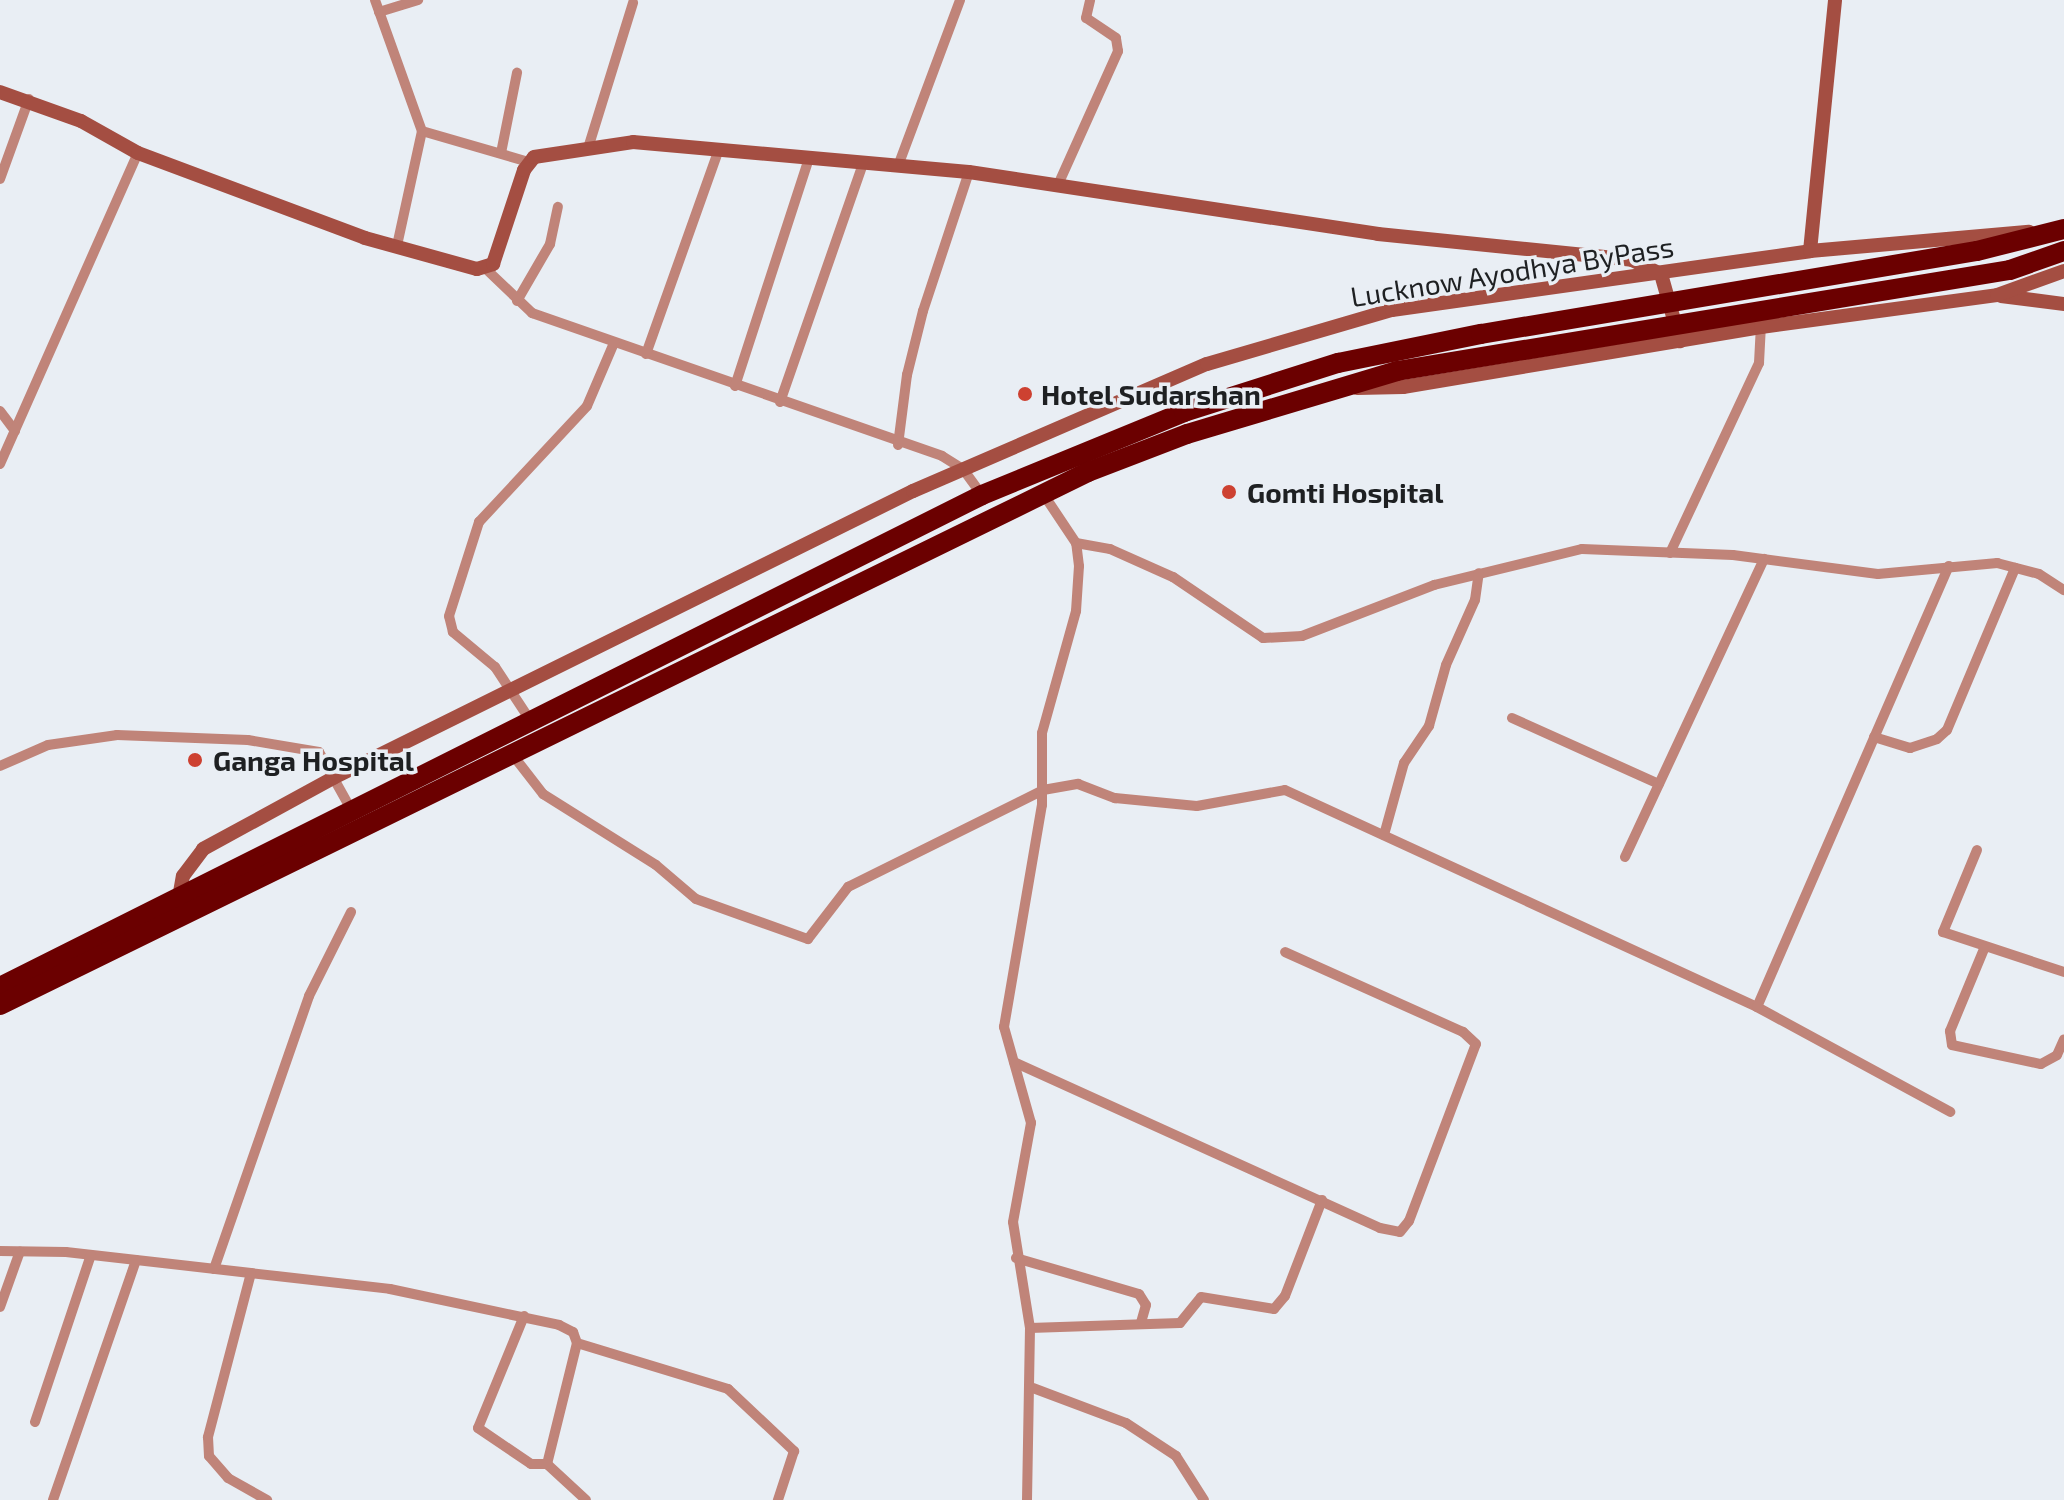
<!DOCTYPE html>
<style>
body{margin:0}
#map{position:relative;width:2064px;height:1500px;overflow:hidden;background:#e9eef4;font-family:"Exo 2",sans-serif}
div>[style]{position:absolute}
.street>*{height:10px;margin:-5px;padding:0 5px;transform-origin:5px;border-radius:5px;background:#c08479}
.secondary>*{height:14px;margin:-7px;padding:0 7px;transform-origin:7px;border-radius:7px;background:#a44e42}
.highway>*{height:20px;margin:-10px;padding:0 10px;transform-origin:10px;border-radius:10px;background:#6b0000}
.highway-bridge>*{height:20px;margin:-10px;padding:0 10px;transform-origin:10px;border-radius:10px;background:#6b0000}
.dots>*{width:22px;height:22px;translate:-50% -50%;box-sizing:border-box;border:4px solid #e9eef4;border-radius:50%}
span{translate:-50% -50%;white-space:nowrap;text-align:center;line-height:1.15;-webkit-text-stroke:7px #e9eef4;paint-order:stroke}
.street-label{font-size:28px;color:#1e2022}
.poi-label{font-size:28px;color:#1e2022;font-weight:700}
.left{translate:0 -50%;text-align:left}
</style>
<div id="map">
<div class="street">
<div style="left:375px;top:0;width:139px;rotate:70.3deg"></div>
<div style="left:422px;top:131px;width:118px;rotate:102.3deg"></div>
<div style="left:379px;top:12px;width:41px;rotate:-17.1deg"></div>
<div style="left:422px;top:131px;width:111px;rotate:16.2deg"></div>
<div style="left:589px;top:145px;width:149px;rotate:-72.8deg"></div>
<div style="left:501px;top:153px;width:82px;rotate:-78.7deg"></div>
<div style="left:898px;top:166px;width:177px;rotate:-69.5deg"></div>
<div style="left:0;top:179px;width:85px;rotate:-70.1deg"></div>
<div style="left:1057px;top:187px;width:149px;rotate:-65.8deg"></div>
<div style="left:1118px;top:51px;width:13px;rotate:-99deg"></div>
<div style="left:1116px;top:38px;width:36px;rotate:-146deg"></div>
<div style="left:1086px;top:18px;width:18px;rotate:-77deg"></div>
<div style="left:486px;top:269px;width:64px;rotate:43.7deg"></div>
<div style="left:532px;top:313px;width:434px;rotate:19.2deg"></div>
<div style="left:942px;top:456px;width:25px;rotate:32deg"></div>
<div style="left:963px;top:469px;width:32px;rotate:54deg"></div>
<div style="left:517px;top:301px;width:66px;rotate:-59.9deg"></div>
<div style="left:550px;top:244px;width:38px;rotate:-78deg"></div>
<div style="left:646px;top:354px;width:218px;rotate:-70.4deg"></div>
<div style="left:735px;top:386px;width:240px;rotate:-72deg"></div>
<div style="left:780px;top:402px;width:253px;rotate:-70.8deg"></div>
<div style="left:0;top:411px;width:25px;rotate:53deg"></div>
<div style="left:898px;top:445px;width:71px;rotate:-82.7deg"></div>
<div style="left:907px;top:375px;width:66px;rotate:-76deg"></div>
<div style="left:923px;top:311px;width:146px;rotate:-71.7deg"></div>
<div style="left:0;top:464px;width:340px;rotate:-66.1deg"></div>
<div style="left:1076px;top:543px;width:35px;rotate:10deg"></div>
<div style="left:1110px;top:549px;width:69px;rotate:24deg"></div>
<div style="left:1173px;top:577px;width:109px;rotate:34.1deg"></div>
<div style="left:1263px;top:638px;width:39px;rotate:-3deg"></div>
<div style="left:1302px;top:636px;width:142px;rotate:-21.1deg"></div>
<div style="left:1434px;top:585px;width:152px;rotate:-13.7deg"></div>
<div style="left:1582px;top:549px;width:151px;rotate:2.3deg"></div>
<div style="left:1733px;top:555px;width:146px;rotate:7.5deg"></div>
<div style="left:1878px;top:574px;width:120px;rotate:-5.3deg"></div>
<div style="left:1997px;top:563px;width:43px;rotate:14.7deg"></div>
<div style="left:2039px;top:574px;width:30px;rotate:33deg"></div>
<div style="left:1670px;top:553px;width:210px;rotate:-64.9deg"></div>
<div style="left:1759px;top:363px;width:36px;rotate:-87deg"></div>
<div style="left:1512px;top:718px;width:161px;rotate:24.2deg"></div>
<div style="left:530px;top:720px;width:64px;rotate:-123.4deg"></div>
<div style="left:495px;top:667px;width:55px;rotate:-140.2deg"></div>
<div style="left:453px;top:632px;width:16px;rotate:-104deg"></div>
<div style="left:449px;top:616px;width:99px;rotate:-72.3deg"></div>
<div style="left:479px;top:522px;width:158px;rotate:-47deg"></div>
<div style="left:587px;top:406px;width:69px;rotate:-66.8deg"></div>
<div style="left:1874px;top:737px;width:38px;rotate:17deg"></div>
<div style="left:1910px;top:748px;width:28px;rotate:-18deg"></div>
<div style="left:1937px;top:739px;width:13px;rotate:-42deg"></div>
<div style="left:1947px;top:730px;width:176px;rotate:-67.2deg"></div>
<div style="left:512px;top:754px;width:51px;rotate:52.2deg"></div>
<div style="left:543px;top:794px;width:133px;rotate:32.1deg"></div>
<div style="left:656px;top:865px;width:52px;rotate:40.4deg"></div>
<div style="left:696px;top:899px;width:119px;rotate:19.7deg"></div>
<div style="left:808px;top:939px;width:66px;rotate:-52.4deg"></div>
<div style="left:848px;top:887px;width:218px;rotate:-26.4deg"></div>
<div style="left:1043px;top:790px;width:36px;rotate:-10deg"></div>
<div style="left:1078px;top:784px;width:40px;rotate:21deg"></div>
<div style="left:1115px;top:798px;width:82px;rotate:5.6deg"></div>
<div style="left:1197px;top:806px;width:89px;rotate:-10.3deg"></div>
<div style="left:1285px;top:790px;width:519px;rotate:24.69deg"></div>
<div style="left:1757px;top:1007px;width:220px;rotate:28.5deg"></div>
<div style="left:0;top:766px;width:52px;rotate:-23.6deg"></div>
<div style="left:48px;top:745px;width:70px;rotate:-8.2deg"></div>
<div style="left:117px;top:735px;width:131px;rotate:2.2deg"></div>
<div style="left:248px;top:740px;width:72px;rotate:9.6deg"></div>
<div style="left:319px;top:752px;width:68px;rotate:60.8deg"></div>
<div style="left:1384px;top:835px;width:75px;rotate:-74.5deg"></div>
<div style="left:1404px;top:763px;width:45px;rotate:-56deg"></div>
<div style="left:1429px;top:726px;width:63px;rotate:-74.4deg"></div>
<div style="left:1446px;top:665px;width:71px;rotate:-66deg"></div>
<div style="left:1475px;top:600px;width:27px;rotate:-82deg"></div>
<div style="left:1977px;top:850px;width:89px;rotate:112.5deg"></div>
<div style="left:1943px;top:932px;width:127px;rotate:18.3deg"></div>
<div style="left:1625px;top:857px;width:329px;rotate:-65deg"></div>
<div style="left:1984px;top:949px;width:89px;rotate:112.5deg"></div>
<div style="left:1950px;top:1031px;width:14px;rotate:82deg"></div>
<div style="left:1952px;top:1045px;width:91px;rotate:12.1deg"></div>
<div style="left:2041px;top:1064px;width:18px;rotate:-29deg"></div>
<div style="left:2057px;top:1055px;width:17px;rotate:-66deg"></div>
<div style="left:1757px;top:1007px;width:481px;rotate:-66.5deg"></div>
<div style="left:1014px;top:1062px;width:402px;rotate:24.4deg"></div>
<div style="left:1380px;top:1228px;width:20px;rotate:11deg"></div>
<div style="left:1400px;top:1232px;width:14px;rotate:-51deg"></div>
<div style="left:1409px;top:1221px;width:189px;rotate:-69.3deg"></div>
<div style="left:1476px;top:1044px;width:18px;rotate:-137deg"></div>
<div style="left:1463px;top:1032px;width:195px;rotate:-155.8deg"></div>
<div style="left:0;top:1251px;width:66px;rotate:0.9deg"></div>
<div style="left:66px;top:1252px;width:326px;rotate:6.5deg"></div>
<div style="left:390px;top:1289px;width:173px;rotate:12deg"></div>
<div style="left:559px;top:1325px;width:16px;rotate:27deg"></div>
<div style="left:573px;top:1332px;width:12px;rotate:70deg"></div>
<div style="left:577px;top:1343px;width:125px;rotate:103.9deg"></div>
<div style="left:547px;top:1464px;width:53px;rotate:42.7deg"></div>
<div style="left:1016px;top:1258px;width:128px;rotate:16.3deg"></div>
<div style="left:1139px;top:1294px;width:13px;rotate:58deg"></div>
<div style="left:1146px;top:1305px;width:19px;rotate:106deg"></div>
<div style="left:214px;top:1269px;width:289px;rotate:-70.8deg"></div>
<div style="left:309px;top:996px;width:94px;rotate:-63.4deg"></div>
<div style="left:251px;top:1273px;width:170px;rotate:104.7deg"></div>
<div style="left:208px;top:1437px;width:19px;rotate:87deg"></div>
<div style="left:209px;top:1456px;width:29px;rotate:49deg"></div>
<div style="left:228px;top:1478px;width:45px;rotate:29.4deg"></div>
<div style="left:0;top:1307px;width:59px;rotate:-70.3deg"></div>
<div style="left:524px;top:1316px;width:121px;rotate:112.3deg"></div>
<div style="left:478px;top:1428px;width:64px;rotate:34.2deg"></div>
<div style="left:531px;top:1464px;width:16px"></div>
<div style="left:1030px;top:1328px;width:150px;rotate:-1.9deg"></div>
<div style="left:1180px;top:1323px;width:33px;rotate:-51deg"></div>
<div style="left:1201px;top:1297px;width:74px;rotate:9.3deg"></div>
<div style="left:1274px;top:1309px;width:17px;rotate:-50deg"></div>
<div style="left:1285px;top:1296px;width:103px;rotate:-68.9deg"></div>
<div style="left:577px;top:1343px;width:158px;rotate:16.9deg"></div>
<div style="left:728px;top:1389px;width:91px;rotate:43.2deg"></div>
<div style="left:794px;top:1451px;width:52px;rotate:108.1deg"></div>
<div style="left:1033px;top:1388px;width:99px;rotate:20.6deg"></div>
<div style="left:1126px;top:1423px;width:60px;rotate:33.4deg"></div>
<div style="left:1176px;top:1456px;width:52px;rotate:57.5deg"></div>
<div style="left:35px;top:1422px;width:176px;rotate:-71.5deg"></div>
<div style="left:53px;top:1500px;width:254px;rotate:-70.9deg"></div>
<div style="left:1027px;top:1500px;width:172px;rotate:-89deg"></div>
<div style="left:1030px;top:1328px;width:107px;rotate:-99.1deg"></div>
<div style="left:1013px;top:1222px;width:101px;rotate:-79.7deg"></div>
<div style="left:1031px;top:1123px;width:100px;rotate:-105.7deg"></div>
<div style="left:1004px;top:1027px;width:225px;rotate:-80.3deg"></div>
<div style="left:1042px;top:805px;width:72px;rotate:-90deg"></div>
<div style="left:1042px;top:733px;width:127px;rotate:-74.4deg"></div>
<div style="left:1076px;top:611px;width:45px;rotate:-86.2deg"></div>
<div style="left:1079px;top:566px;width:23px;rotate:-97deg"></div>
<div style="left:1076px;top:543px;width:61px;rotate:-123.7deg"></div>
</div>
<div class="secondary">
<div style="left:0;top:92px;width:86px;rotate:19.7deg"></div>
<div style="left:81px;top:121px;width:65px;rotate:29.3deg"></div>
<div style="left:138px;top:153px;width:242px;rotate:20.5deg"></div>
<div style="left:365px;top:238px;width:116px;rotate:15.5deg"></div>
<div style="left:477px;top:269px;width:17px;rotate:-17deg"></div>
<div style="left:493px;top:264px;width:99px;rotate:-71.7deg"></div>
<div style="left:524px;top:170px;width:16px;rotate:-52deg"></div>
<div style="left:534px;top:157px;width:100px;rotate:-8.6deg"></div>
<div style="left:633px;top:142px;width:337px;rotate:5.1deg"></div>
<div style="left:969px;top:172px;width:414px;rotate:8.6deg"></div>
<div style="left:1378px;top:234px;width:255px;rotate:5.8deg"></div>
<div style="left:1632px;top:260px;width:32px;rotate:26deg"></div>
<div style="left:1661px;top:274px;width:70px;rotate:74.2deg"></div>
<div style="left:1810px;top:251px;width:252px;rotate:-84.3deg"></div>
<div style="left:2001px;top:296px;width:64px;rotate:7.2deg"></div>
<div style="left:1357px;top:388px;width:46px;rotate:-1.2deg"></div>
<div style="left:1403px;top:387px;width:363px;rotate:-9.5deg"></div>
<div style="left:1761px;top:327px;width:238px;rotate:-7.7deg"></div>
<div style="left:1997px;top:295px;width:71px;rotate:-19.7deg"></div>
<div style="left:179px;top:898px;width:22px;rotate:-80deg"></div>
<div style="left:183px;top:876px;width:34px;rotate:-53deg"></div>
<div style="left:203px;top:849px;width:148px;rotate:-28.6deg"></div>
<div style="left:333px;top:778px;width:647px;rotate:-26.33deg"></div>
<div style="left:913px;top:491px;width:320px;rotate:-23.4deg"></div>
<div style="left:1207px;top:364px;width:193px;rotate:-16.3deg"></div>
<div style="left:1392px;top:310px;width:422px;rotate:-8deg"></div>
<div style="left:1810px;top:251px;width:220px;rotate:-5deg"></div>
</div>
<div class="highway">
<div style="left:1977px;top:251px;width:90px;rotate:-14.2deg"></div>
<div style="left:2010px;top:270px;width:57px;rotate:-19.4deg"></div>
<div style="left:0;top:987px;width:1098px;rotate:-26.61deg"></div>
<div style="left:982px;top:495px;width:218px;rotate:-22.3deg"></div>
<div style="left:1184px;top:412px;width:162px;rotate:-17.7deg"></div>
<div style="left:0;top:1005px;width:1212px;rotate:-26.1deg"></div>
<div style="left:1088px;top:472px;width:106px;rotate:-21deg"></div>
<div style="left:1187px;top:434px;width:219px;rotate:-16.7deg"></div>
</div>
<div class="highway-bridge">
<div style="left:1338px;top:363px;width:146px;rotate:-11.5deg"></div>
<div style="left:1481px;top:334px;width:503px;rotate:-9.5deg"></div>
<div style="left:1397px;top:371px;width:621px;rotate:-9.36deg"></div>
</div>
<div class="dots">
<div style="left:1025px;top:394px;background:#cd4131"></div>
<div style="left:1229px;top:492px;background:#cd4131"></div>
<div style="left:195px;top:760px;background:#cd4131"></div>
</div>
<div class="street-label">
<span style="left:1512px;top:271px;rotate:-9deg">Lucknow Ayodhya ByPass</span>
</div>
<div class="poi-label">
<span class="left" style="left:1041px;top:394px">Hotel Sudarshan</span>
<span class="left" style="left:1247px;top:492px">Gomti Hospital</span>
<span class="left" style="left:213px;top:760px">Ganga Hospital</span>
</div>
</div>
